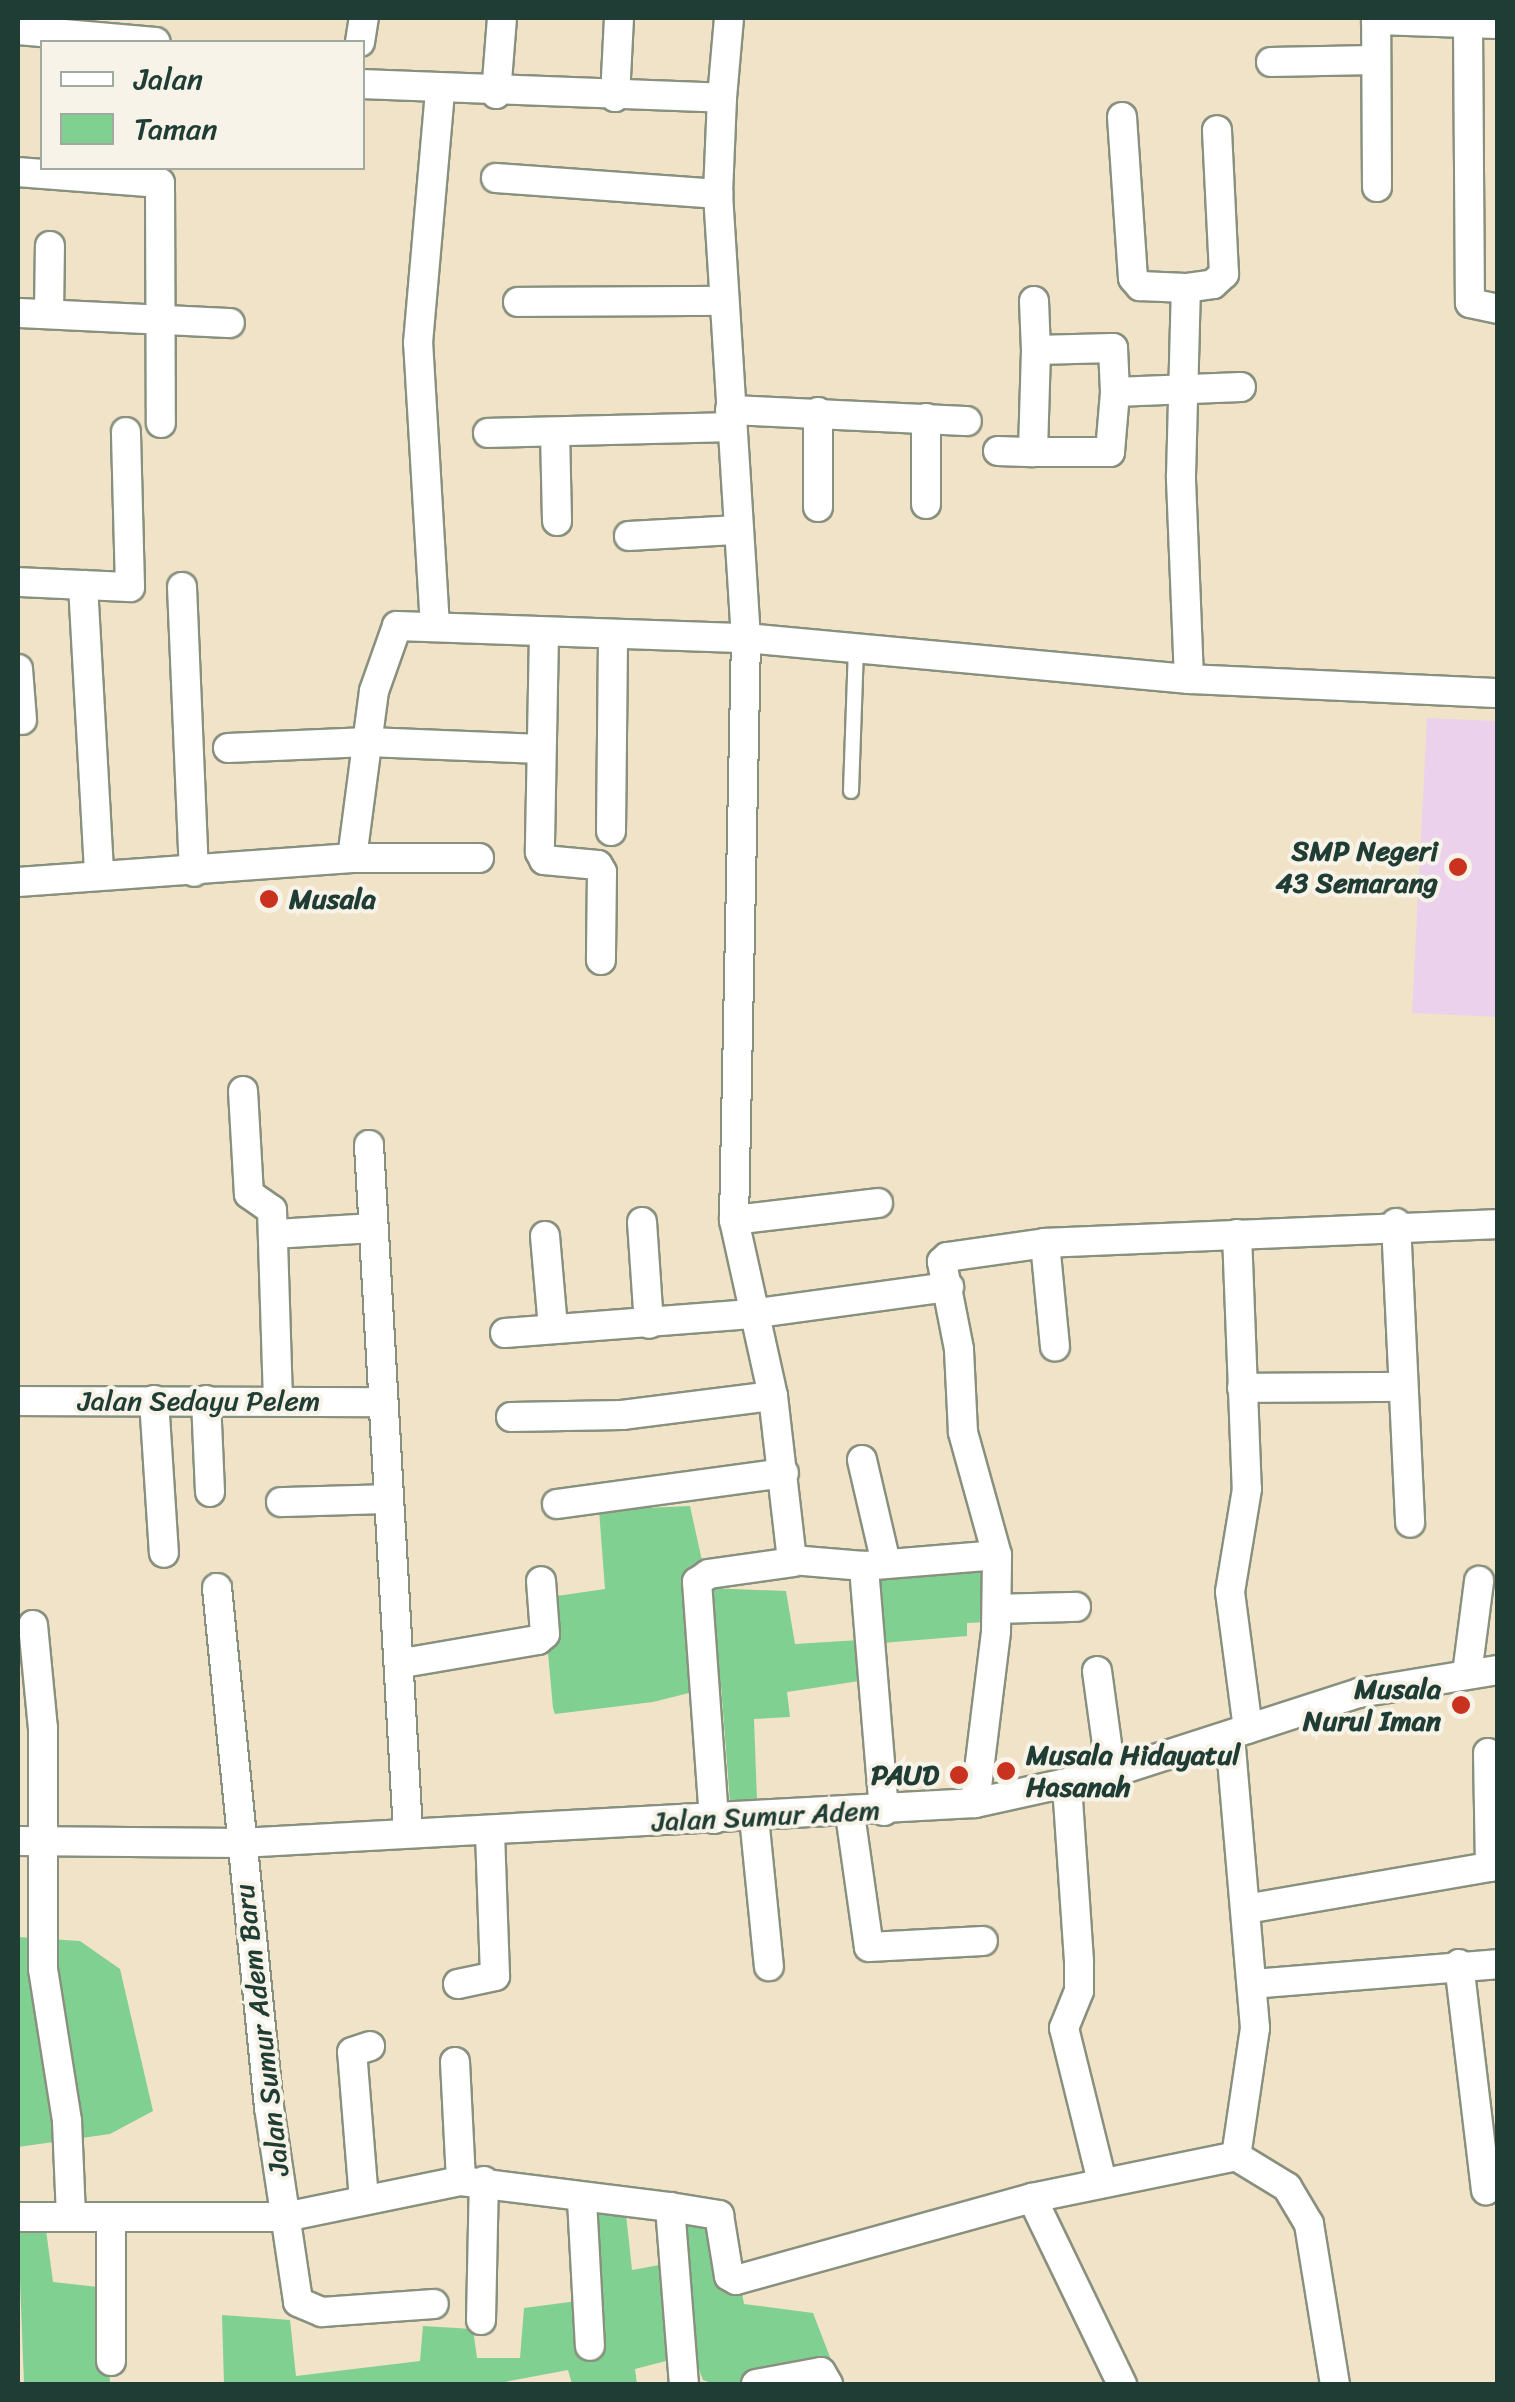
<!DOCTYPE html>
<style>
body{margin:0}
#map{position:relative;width:1515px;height:2402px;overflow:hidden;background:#f1e3c7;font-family:Sriracha,sans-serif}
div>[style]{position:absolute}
.built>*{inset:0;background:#ebd1ec}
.green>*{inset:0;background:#80d091}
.roads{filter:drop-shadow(2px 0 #88907e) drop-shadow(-2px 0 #88907e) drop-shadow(0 2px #88907e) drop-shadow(0 -2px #88907e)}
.lane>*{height:14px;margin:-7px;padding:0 7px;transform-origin:7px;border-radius:7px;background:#fff}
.street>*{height:28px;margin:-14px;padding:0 14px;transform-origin:14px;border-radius:14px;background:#fff}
.dots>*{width:28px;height:28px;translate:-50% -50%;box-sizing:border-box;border:5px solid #f7f3e8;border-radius:50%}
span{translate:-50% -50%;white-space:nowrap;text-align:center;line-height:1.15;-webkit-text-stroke:8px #f7f3e8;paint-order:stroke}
.poi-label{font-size:28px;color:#1f3d34;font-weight:700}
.right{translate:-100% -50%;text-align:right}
.left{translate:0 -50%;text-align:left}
.street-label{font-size:28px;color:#1f3d34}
.frame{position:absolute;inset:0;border:20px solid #1f3d34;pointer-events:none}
.legend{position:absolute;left:40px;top:40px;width:325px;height:130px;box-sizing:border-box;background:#f7f3e8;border:2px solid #a1aaa0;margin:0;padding:12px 18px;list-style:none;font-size:30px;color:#1f3d34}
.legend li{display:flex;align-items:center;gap:20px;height:50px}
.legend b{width:50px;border:2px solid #a1aaa0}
</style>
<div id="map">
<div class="built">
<div style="clip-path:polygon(1427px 718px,1497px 721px,1497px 1017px,1412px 1013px)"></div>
</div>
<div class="green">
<div style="clip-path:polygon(690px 1506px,708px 1588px,786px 1591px,795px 1644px,859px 1640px,866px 1680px,787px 1692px,790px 1717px,754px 1719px,757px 1800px,730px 1802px,721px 1685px,653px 1702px,555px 1714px,553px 1708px,543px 1598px,605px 1589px,599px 1510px)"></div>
<div style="clip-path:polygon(984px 1565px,988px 1622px,967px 1623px,967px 1636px,882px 1643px,877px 1575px)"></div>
<div style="clip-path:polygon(18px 1937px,80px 1941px,120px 1969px,153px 2111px,110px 2134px,18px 2147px)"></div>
<div style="clip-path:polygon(681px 2210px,729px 2223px,744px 2304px,813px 2313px,835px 2370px,765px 2384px,714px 2384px,703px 2380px,693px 2354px,635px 2369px,637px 2384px,572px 2384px,568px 2370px,494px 2384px,224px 2384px,222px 2315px,290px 2320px,296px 2376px,420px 2361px,423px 2326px,473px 2329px,477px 2358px,520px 2358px,524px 2308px,600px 2298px,594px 2212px,626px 2214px,632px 2270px,681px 2261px)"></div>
<div style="clip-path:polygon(18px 2228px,46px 2230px,53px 2282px,107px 2288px,110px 2384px,24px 2384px)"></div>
</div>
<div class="roads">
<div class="lane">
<div style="left:851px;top:791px;width:142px;rotate:-88deg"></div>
</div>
<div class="street">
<div style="left:1468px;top:25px;width:278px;rotate:89.6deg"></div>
<div style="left:1470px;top:303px;width:29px;rotate:12deg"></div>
<div style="left:18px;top:30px;width:138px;rotate:5deg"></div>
<div style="left:360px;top:42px;width:24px;rotate:-81deg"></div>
<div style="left:1271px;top:62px;width:103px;rotate:-1.1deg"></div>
<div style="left:362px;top:84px;width:360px;rotate:2.2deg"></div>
<div style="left:722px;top:98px;width:96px;rotate:92.4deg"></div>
<div style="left:718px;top:194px;width:445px;rotate:86.4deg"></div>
<div style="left:746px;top:638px;width:445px;rotate:5.3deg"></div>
<div style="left:1189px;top:679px;width:309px;rotate:2.6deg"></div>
<div style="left:496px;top:94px;width:76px;rotate:-85.5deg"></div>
<div style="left:615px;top:97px;width:79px;rotate:-87.1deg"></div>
<div style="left:722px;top:98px;width:80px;rotate:-85deg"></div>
<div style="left:1122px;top:117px;width:161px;rotate:86.1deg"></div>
<div style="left:1133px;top:278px;width:11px;rotate:49deg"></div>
<div style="left:1140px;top:286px;width:46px;rotate:2.5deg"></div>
<div style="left:18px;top:172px;width:142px;rotate:4.4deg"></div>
<div style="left:160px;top:183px;width:240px;rotate:89.8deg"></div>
<div style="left:496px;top:178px;width:223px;rotate:4.1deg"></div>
<div style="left:1377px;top:187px;width:167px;rotate:-90.3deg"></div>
<div style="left:1376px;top:20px;width:122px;rotate:1.9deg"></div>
<div style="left:1034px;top:301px;width:49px;rotate:87.7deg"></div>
<div style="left:1036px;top:350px;width:77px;rotate:-1.5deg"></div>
<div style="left:1113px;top:348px;width:44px;rotate:87.4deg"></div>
<div style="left:1115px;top:392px;width:126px;rotate:-2.3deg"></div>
<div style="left:518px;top:302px;width:206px;rotate:-0.3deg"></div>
<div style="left:18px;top:313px;width:212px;rotate:2.7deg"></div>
<div style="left:49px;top:314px;width:68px;rotate:-89.2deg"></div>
<div style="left:1036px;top:350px;width:102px;rotate:91.7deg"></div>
<div style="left:1033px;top:452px;width:77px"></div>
<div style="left:1110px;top:452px;width:60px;rotate:-85.2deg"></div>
<div style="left:730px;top:410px;width:237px;rotate:2.7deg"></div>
<div style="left:818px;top:412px;width:95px;rotate:90deg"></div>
<div style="left:926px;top:418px;width:86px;rotate:90deg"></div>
<div style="left:555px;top:432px;width:89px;rotate:88.7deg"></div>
<div style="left:488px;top:433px;width:243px;rotate:-1.4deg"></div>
<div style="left:998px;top:451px;width:35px;rotate:2deg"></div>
<div style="left:629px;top:536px;width:109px;rotate:-3.2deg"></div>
<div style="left:18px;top:582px;width:112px;rotate:2.6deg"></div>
<div style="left:130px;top:587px;width:155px;rotate:-91.5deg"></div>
<div style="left:83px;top:585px;width:290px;rotate:86.8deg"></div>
<div style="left:182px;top:587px;width:285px;rotate:87.6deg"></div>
<div style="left:435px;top:627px;width:285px;rotate:-93.4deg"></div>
<div style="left:418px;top:343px;width:253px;rotate:-85deg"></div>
<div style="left:544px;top:634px;width:218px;rotate:91.1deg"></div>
<div style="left:540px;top:852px;width:9px;rotate:63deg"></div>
<div style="left:544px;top:860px;width:54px;rotate:5.3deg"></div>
<div style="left:598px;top:865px;width:8px;rotate:60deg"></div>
<div style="left:602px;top:872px;width:88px;rotate:90.7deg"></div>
<div style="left:18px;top:669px;width:51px;rotate:85.5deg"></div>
<div style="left:1189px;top:679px;width:203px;rotate:-92.3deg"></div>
<div style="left:1181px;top:476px;width:188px;rotate:-88.5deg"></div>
<div style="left:1186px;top:288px;width:27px;rotate:-8deg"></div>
<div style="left:1213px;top:284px;width:15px;rotate:-42deg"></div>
<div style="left:1224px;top:274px;width:144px;rotate:-92.8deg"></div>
<div style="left:228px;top:748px;width:140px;rotate:-2.5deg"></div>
<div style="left:368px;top:742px;width:173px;rotate:2.3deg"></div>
<div style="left:611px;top:831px;width:197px;rotate:-89.4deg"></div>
<div style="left:352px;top:858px;width:127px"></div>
<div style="left:18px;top:882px;width:335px;rotate:-4.1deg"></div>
<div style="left:352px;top:858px;width:168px;rotate:-82.5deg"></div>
<div style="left:374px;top:691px;width:69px;rotate:-70.5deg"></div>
<div style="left:397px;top:626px;width:349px;rotate:2deg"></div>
<div style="left:746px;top:638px;width:582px;rotate:91.18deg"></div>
<div style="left:734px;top:1220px;width:180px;rotate:77.5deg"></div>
<div style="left:773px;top:1396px;width:165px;rotate:83.4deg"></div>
<div style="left:792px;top:1560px;width:72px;rotate:4.8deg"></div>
<div style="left:243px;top:1091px;width:103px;rotate:86.7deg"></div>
<div style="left:249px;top:1194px;width:28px;rotate:35deg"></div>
<div style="left:272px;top:1210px;width:190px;rotate:88.2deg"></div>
<div style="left:369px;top:1145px;width:688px;rotate:86.75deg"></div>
<div style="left:734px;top:1220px;width:145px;rotate:-6.7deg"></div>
<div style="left:642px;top:1222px;width:102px;rotate:86.1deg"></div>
<div style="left:1396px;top:1223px;width:300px;rotate:87.3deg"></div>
<div style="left:274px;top:1234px;width:98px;rotate:-3.5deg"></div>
<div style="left:1237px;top:1234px;width:255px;rotate:87.8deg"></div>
<div style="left:1247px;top:1489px;width:104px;rotate:99.4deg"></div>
<div style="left:1230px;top:1592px;width:138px;rotate:82.5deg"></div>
<div style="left:545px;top:1236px;width:92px;rotate:85deg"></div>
<div style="left:1045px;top:1243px;width:104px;rotate:84.5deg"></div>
<div style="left:505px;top:1333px;width:247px;rotate:-4.4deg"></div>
<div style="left:751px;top:1314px;width:200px;rotate:-7.8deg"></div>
<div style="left:1242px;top:1388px;width:159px;rotate:-0.4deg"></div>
<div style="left:154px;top:1400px;width:153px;rotate:86.3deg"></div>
<div style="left:206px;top:1400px;width:92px;rotate:87.5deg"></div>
<div style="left:18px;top:1401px;width:363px;rotate:0.2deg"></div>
<div style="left:511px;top:1417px;width:111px;rotate:-1deg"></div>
<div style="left:622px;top:1415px;width:152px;rotate:-7.2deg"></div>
<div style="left:862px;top:1460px;width:106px;rotate:76.9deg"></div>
<div style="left:281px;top:1502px;width:107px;rotate:-1.6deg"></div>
<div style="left:557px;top:1504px;width:229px;rotate:-7.8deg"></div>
<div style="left:217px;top:1588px;width:522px;rotate:84.28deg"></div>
<div style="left:269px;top:2107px;width:197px;rotate:81.5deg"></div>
<div style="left:298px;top:2302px;width:26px;rotate:23deg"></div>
<div style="left:322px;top:2312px;width:112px;rotate:-4.1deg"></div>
<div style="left:997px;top:1609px;width:79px;rotate:-1.5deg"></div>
<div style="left:33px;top:1625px;width:103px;rotate:84.5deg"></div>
<div style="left:43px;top:1728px;width:241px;rotate:90deg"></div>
<div style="left:43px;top:1969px;width:154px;rotate:81deg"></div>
<div style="left:67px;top:2121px;width:96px;rotate:87.6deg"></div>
<div style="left:403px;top:1663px;width:137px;rotate:-9.7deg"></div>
<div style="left:538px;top:1640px;width:9px;rotate:-41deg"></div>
<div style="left:545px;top:1634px;width:53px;rotate:-94.3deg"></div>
<div style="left:1097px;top:1671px;width:103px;rotate:82.2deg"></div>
<div style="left:1467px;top:1674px;width:94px;rotate:-82.6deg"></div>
<div style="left:1230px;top:1736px;width:293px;rotate:85.1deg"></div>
<div style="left:1255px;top:2028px;width:129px;rotate:98.4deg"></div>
<div style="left:1067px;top:1785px;width:178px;rotate:86.1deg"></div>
<div style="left:1079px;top:1963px;width:28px;rotate:90deg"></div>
<div style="left:1079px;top:1991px;width:40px;rotate:112deg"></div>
<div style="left:1064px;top:2028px;width:159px;rotate:76.1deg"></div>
<div style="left:975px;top:1803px;width:173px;rotate:-83deg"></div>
<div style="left:996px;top:1631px;width:76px;rotate:-89.2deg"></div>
<div style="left:997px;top:1555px;width:128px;rotate:-105.5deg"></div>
<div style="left:963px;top:1432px;width:83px;rotate:-92.8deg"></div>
<div style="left:959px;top:1349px;width:89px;rotate:-101.1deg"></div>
<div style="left:942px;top:1262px;width:7px;rotate:-45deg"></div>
<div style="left:947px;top:1257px;width:99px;rotate:-8.1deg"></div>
<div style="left:1045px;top:1243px;width:453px;rotate:-2.4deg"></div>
<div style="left:884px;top:1811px;width:246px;rotate:-94.7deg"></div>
<div style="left:864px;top:1566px;width:133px;rotate:-4.7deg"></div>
<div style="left:850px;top:1814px;width:134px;rotate:81.9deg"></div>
<div style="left:869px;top:1947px;width:114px;rotate:-3deg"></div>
<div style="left:754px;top:1817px;width:150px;rotate:84.3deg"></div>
<div style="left:714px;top:1819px;width:238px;rotate:-94.1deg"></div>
<div style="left:697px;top:1582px;width:14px;rotate:-34deg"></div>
<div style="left:709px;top:1574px;width:85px;rotate:-8.1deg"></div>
<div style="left:18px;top:1841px;width:222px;rotate:0.5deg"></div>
<div style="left:240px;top:1843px;width:736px;rotate:-3.12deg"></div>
<div style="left:975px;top:1803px;width:139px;rotate:-12.4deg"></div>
<div style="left:1111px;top:1773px;width:261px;rotate:-17.9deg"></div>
<div style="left:1359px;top:1693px;width:141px;rotate:-9.4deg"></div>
<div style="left:1246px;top:1909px;width:248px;rotate:-9.8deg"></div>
<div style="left:1490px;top:1867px;width:114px;rotate:-91deg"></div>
<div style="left:1459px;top:1964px;width:228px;rotate:83.2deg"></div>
<div style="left:458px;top:1984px;width:38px;rotate:-12deg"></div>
<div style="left:495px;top:1976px;width:146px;rotate:-92deg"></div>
<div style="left:1252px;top:1984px;width:247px;rotate:-4.6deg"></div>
<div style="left:455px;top:2062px;width:119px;rotate:87.1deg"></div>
<div style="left:1032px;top:2198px;width:207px;rotate:64.2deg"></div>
<div style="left:364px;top:2200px;width:148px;rotate:-94.6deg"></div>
<div style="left:352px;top:2052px;width:19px;rotate:-18deg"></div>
<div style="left:582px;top:2200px;width:146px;rotate:86.9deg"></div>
<div style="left:670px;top:2207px;width:50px;rotate:9.3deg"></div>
<div style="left:719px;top:2215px;width:62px;rotate:80.7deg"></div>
<div style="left:729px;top:2276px;width:8px;rotate:30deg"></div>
<div style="left:736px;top:2280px;width:307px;rotate:-15.5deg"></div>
<div style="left:1032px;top:2198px;width:208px;rotate:-11.6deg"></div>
<div style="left:1236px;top:2156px;width:60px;rotate:31.3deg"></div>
<div style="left:1287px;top:2187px;width:43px;rotate:59.3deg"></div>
<div style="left:1309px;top:2224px;width:162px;rotate:80.8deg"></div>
<div style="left:18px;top:2217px;width:267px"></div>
<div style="left:285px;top:2217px;width:180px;rotate:-11.6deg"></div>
<div style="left:461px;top:2181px;width:211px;rotate:7.1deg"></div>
<div style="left:670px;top:2207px;width:178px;rotate:85.5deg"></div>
<div style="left:481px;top:2320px;width:139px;rotate:-88.8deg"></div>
<div style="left:111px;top:2361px;width:142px;rotate:-90deg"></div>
<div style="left:756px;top:2384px;width:66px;rotate:-10.5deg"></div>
<div style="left:821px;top:2372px;width:14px;rotate:60deg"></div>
</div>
</div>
<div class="dots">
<div style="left:1458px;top:867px;background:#c8321e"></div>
<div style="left:269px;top:899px;background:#c8321e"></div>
<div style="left:1461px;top:1705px;background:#c8321e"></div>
<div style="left:1006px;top:1771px;background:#c8321e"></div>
<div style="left:959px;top:1775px;background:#c8321e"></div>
</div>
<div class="poi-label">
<span class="right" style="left:1438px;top:867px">SMP Negeri<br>43 Semarang</span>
<span class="left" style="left:289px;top:899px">Musala</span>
<span class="right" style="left:1441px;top:1705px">Musala<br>Nurul Iman</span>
<span class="left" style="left:1026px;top:1771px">Musala Hidayatul<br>Hasanah</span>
<span class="right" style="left:939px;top:1775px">PAUD</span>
</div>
<div class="street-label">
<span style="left:199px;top:1401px">Jalan Sedayu Pelem</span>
<span style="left:766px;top:1816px;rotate:-3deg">Jalan Sumur Adem</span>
<span style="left:262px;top:2030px;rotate:-97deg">Jalan Sumur Adem Baru</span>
</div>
<div class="frame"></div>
<ul class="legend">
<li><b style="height:12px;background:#fff"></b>Jalan</li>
<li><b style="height:28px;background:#80d091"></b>Taman</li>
</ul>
</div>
